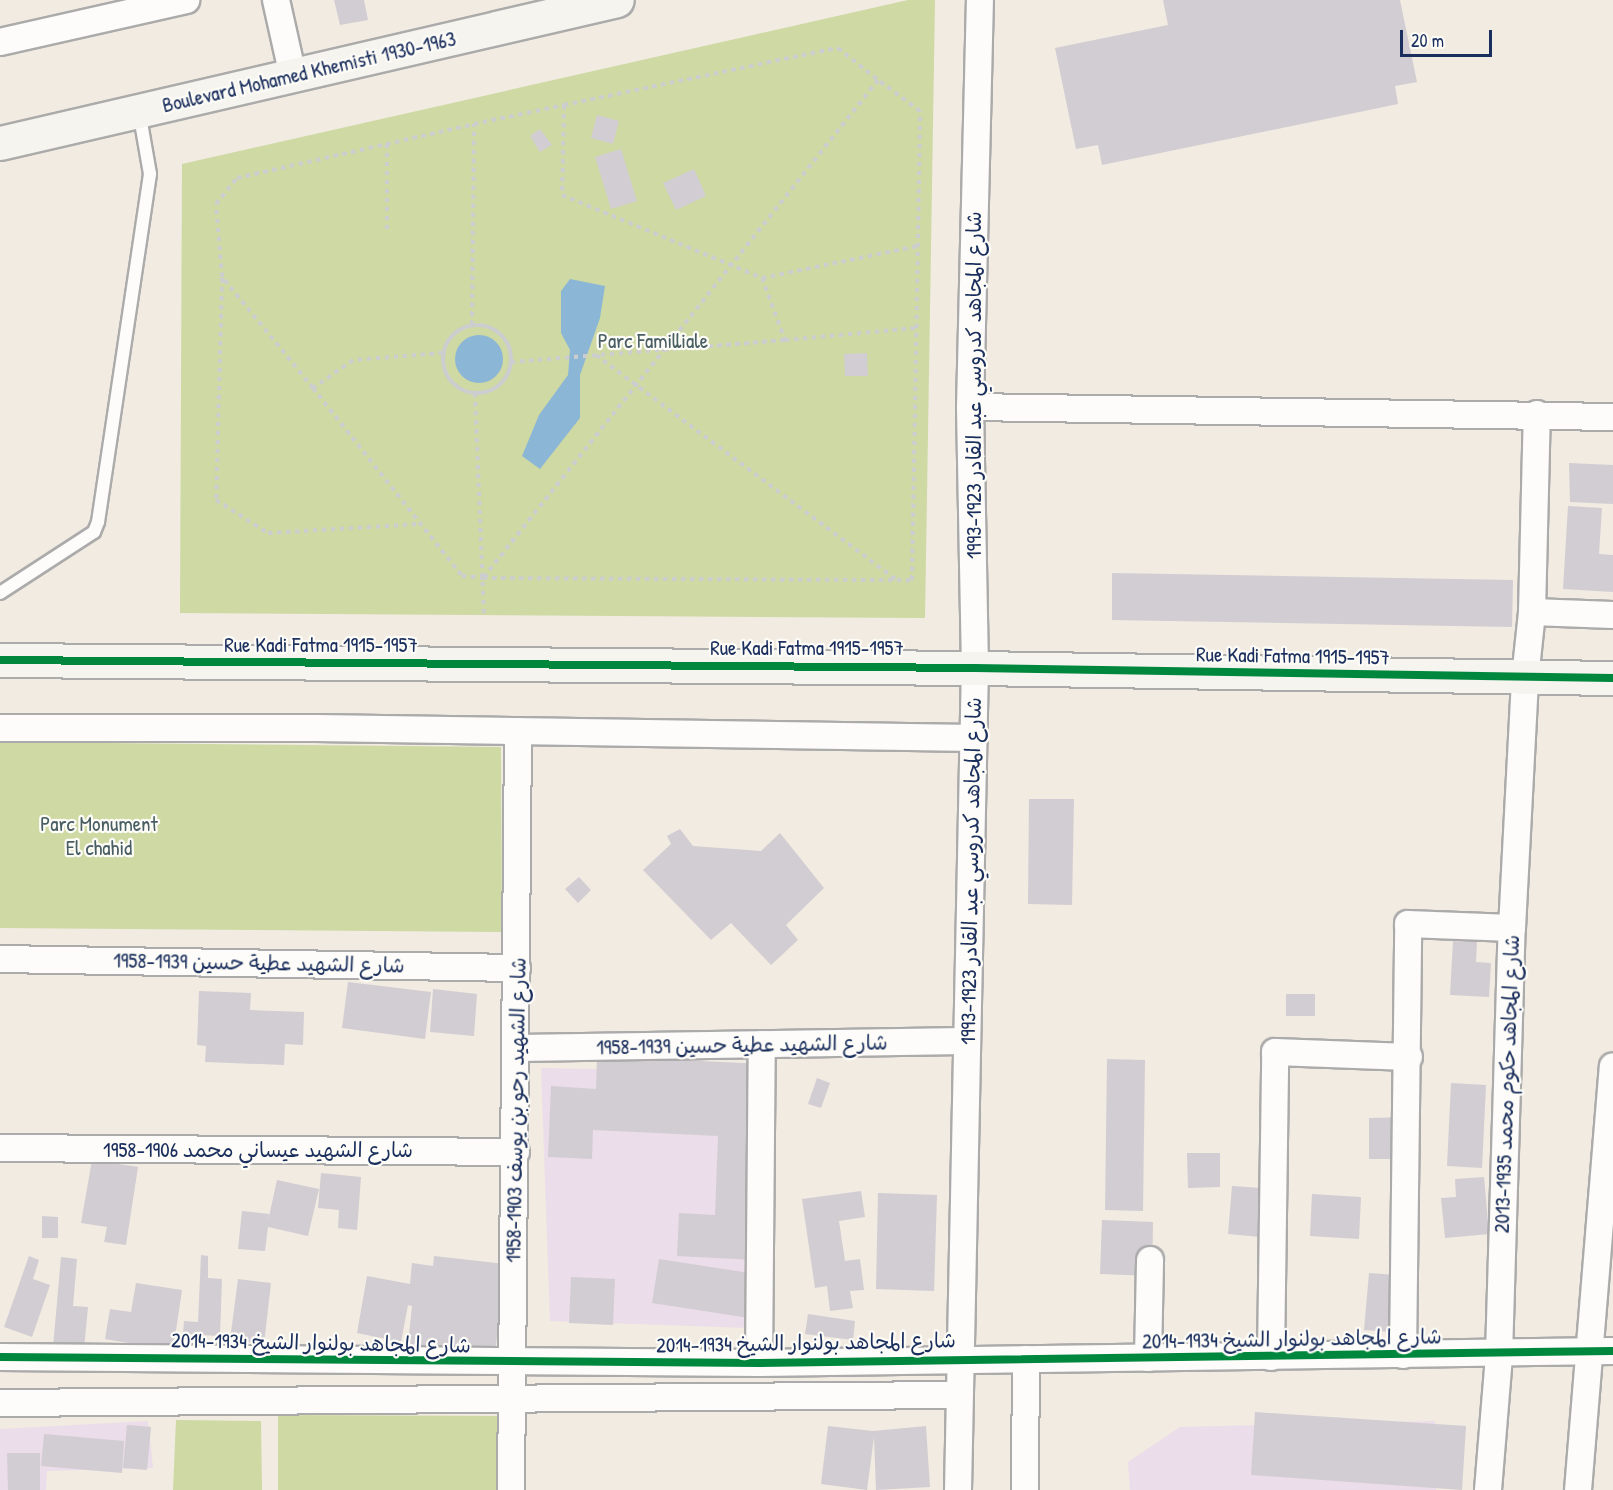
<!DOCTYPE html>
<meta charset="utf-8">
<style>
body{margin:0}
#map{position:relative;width:1613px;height:1490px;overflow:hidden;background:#f1ebe1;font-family:"Patrick Hand","Playpen Sans Arabic",sans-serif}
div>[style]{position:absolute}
.built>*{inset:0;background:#ebdde9}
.green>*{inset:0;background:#ced9a3}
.water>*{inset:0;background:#8cb6d6}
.round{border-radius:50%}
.building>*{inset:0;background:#d2cdd3}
.path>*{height:4px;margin-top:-2px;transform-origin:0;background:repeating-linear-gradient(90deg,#cdcdcf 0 4.5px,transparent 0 9px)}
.path>.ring{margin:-2px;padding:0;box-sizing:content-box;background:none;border:4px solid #cdcdcf;border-radius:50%}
.roads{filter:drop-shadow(2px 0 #acabab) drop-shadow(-2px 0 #acabab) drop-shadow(0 2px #acabab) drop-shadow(0 -2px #acabab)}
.lane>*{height:12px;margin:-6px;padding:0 6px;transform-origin:6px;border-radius:6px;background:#fdfcfa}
.street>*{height:26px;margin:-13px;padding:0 13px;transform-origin:13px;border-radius:13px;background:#fdfcfa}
.secondary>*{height:33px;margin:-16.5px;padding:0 16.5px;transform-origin:16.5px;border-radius:16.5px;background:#f6f4ef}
.cycleway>*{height:8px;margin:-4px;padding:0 4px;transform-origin:4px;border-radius:4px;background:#00873e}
span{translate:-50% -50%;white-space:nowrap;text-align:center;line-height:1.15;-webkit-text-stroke:4.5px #fdfcf7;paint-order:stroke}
.street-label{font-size:21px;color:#1b2f5e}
.park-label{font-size:21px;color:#485e63}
.scale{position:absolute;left:1400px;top:30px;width:92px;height:27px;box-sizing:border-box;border:3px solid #1b2f5e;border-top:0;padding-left:8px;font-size:18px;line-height:21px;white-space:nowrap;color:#1b2f5e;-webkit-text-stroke:4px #fdfcf7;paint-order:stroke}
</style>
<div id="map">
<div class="built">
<div style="clip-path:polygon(541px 1068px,750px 1072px,748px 1328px,550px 1321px)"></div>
<div style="clip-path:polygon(148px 1421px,153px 1468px,47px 1471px,46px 1490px,0 1490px,0 1429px)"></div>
<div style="clip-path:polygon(1435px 1421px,1436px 1490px,1130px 1490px,1128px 1462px,1180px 1427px)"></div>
</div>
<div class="green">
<div style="clip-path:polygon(908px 0,935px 0,925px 618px,180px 613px,182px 164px)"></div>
<div style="clip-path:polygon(0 742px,501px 747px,502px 932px,0 928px)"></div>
<div style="clip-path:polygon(278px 1415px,502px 1416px,500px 1490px,278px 1490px)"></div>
<div style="clip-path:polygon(176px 1420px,261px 1421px,262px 1490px,173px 1490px)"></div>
</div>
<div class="water">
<div style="clip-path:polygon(570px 279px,605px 286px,600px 318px,580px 375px,580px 418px,540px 469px,522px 456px,539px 415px,568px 375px,570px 350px,561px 333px,561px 291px)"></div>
<div class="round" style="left:455px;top:335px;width:48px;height:48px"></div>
</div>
<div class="building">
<div style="clip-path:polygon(334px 0,364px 0,368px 20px,340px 25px)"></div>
<div style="clip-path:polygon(1163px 0,1400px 0,1417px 82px,1395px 86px,1398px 104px,1102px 165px,1098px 145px,1076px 149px,1055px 48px,1168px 25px)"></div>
<div style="clip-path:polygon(597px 115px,619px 121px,613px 144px,591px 138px)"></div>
<div style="clip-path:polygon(540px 129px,552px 145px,540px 152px,530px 136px)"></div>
<div style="clip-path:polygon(621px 149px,637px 201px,611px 209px,595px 157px)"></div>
<div style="clip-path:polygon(694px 169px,706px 196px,676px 210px,663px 183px)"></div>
<div style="clip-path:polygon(867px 353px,868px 376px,845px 376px,844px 354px)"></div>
<div style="clip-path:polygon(1569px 463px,1613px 465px,1613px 504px,1570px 502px)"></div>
<div style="clip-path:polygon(1568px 506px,1602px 508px,1599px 554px,1613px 555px,1613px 592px,1563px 589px)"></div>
<div style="clip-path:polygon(1112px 573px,1513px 580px,1512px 627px,1112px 620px)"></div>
<div style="clip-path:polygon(1029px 799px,1074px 799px,1072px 905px,1028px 904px)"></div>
<div style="clip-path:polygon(680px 829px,693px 846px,761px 851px,780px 833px,824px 888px,786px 925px,798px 940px,771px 965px,731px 923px,711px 940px,643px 870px,671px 844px,667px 836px)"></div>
<div style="clip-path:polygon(579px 877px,591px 890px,578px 903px,565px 889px)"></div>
<div style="clip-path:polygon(1453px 941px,1477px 942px,1476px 962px,1491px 963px,1489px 997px,1450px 995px)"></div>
<div style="clip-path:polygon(348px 982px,431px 992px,425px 1039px,342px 1028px)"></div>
<div style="clip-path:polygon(433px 989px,477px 994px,474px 1036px,430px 1032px)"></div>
<div style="clip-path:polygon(199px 991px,251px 993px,250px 1010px,304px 1012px,303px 1045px,285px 1044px,284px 1065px,205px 1062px,206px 1046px,197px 1045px)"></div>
<div style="clip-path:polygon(1286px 994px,1315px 994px,1315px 1016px,1286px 1016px)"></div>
<div style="clip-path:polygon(597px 1056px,764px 1064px,756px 1260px,677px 1256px,679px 1213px,715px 1215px,718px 1136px,593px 1130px,592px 1159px,548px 1157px,551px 1086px,596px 1089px)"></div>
<div style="clip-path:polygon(1107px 1059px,1145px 1060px,1143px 1211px,1105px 1210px)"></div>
<div style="clip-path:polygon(817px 1078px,830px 1083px,821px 1108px,808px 1104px)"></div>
<div style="clip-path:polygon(1451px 1083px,1486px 1085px,1482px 1168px,1447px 1166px)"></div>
<div style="clip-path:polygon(1414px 1117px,1414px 1159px,1369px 1159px,1369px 1118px)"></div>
<div style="clip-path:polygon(1187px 1153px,1220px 1153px,1220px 1187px,1188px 1188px)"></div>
<div style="clip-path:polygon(92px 1160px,138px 1167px,126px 1245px,104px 1242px,107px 1227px,81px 1223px)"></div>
<div style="clip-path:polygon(321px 1173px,361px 1177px,357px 1230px,338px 1228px,339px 1210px,318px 1208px)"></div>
<div style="clip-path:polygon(1484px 1177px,1489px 1234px,1445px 1238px,1441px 1198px,1456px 1197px,1455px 1179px)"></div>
<div style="clip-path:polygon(277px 1180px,319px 1189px,308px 1236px,268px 1227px,265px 1251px,238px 1249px,242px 1211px,269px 1214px,268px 1221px)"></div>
<div style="clip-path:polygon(1232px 1186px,1274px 1189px,1271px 1238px,1228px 1234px)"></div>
<div style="clip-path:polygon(861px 1191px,865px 1217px,839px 1221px,845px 1261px,860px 1259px,864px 1290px,850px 1291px,853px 1308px,830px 1311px,827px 1286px,815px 1288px,802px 1199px)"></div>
<div style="clip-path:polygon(878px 1193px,937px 1195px,934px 1291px,876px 1289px)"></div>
<div style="clip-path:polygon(1312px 1194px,1361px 1197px,1359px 1239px,1310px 1236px)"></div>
<div style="clip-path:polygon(42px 1216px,58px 1217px,58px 1238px,42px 1238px)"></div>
<div style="clip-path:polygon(1102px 1220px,1153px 1222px,1152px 1276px,1100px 1274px)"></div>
<div style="clip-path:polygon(201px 1255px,208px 1256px,208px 1278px,222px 1279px,220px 1336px,183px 1334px,184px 1321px,198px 1322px)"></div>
<div style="clip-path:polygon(29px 1256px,39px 1260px,33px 1279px,50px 1285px,32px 1337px,4px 1327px)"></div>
<div style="clip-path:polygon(434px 1256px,505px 1264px,495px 1354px,408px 1344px,412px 1306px,408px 1305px,401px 1342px,357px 1333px,367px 1276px,410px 1284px,412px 1263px,433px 1266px)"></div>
<div style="clip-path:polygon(61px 1257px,77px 1259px,73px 1306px,88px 1307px,84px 1349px,53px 1347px)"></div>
<div style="clip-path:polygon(659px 1259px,756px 1274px,749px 1318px,652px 1303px)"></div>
<div style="clip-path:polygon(1369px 1273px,1410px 1276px,1405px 1333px,1364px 1330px)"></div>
<div style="clip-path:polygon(571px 1277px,615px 1279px,613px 1325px,569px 1323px)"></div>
<div style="clip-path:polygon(238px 1279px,271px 1283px,264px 1344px,230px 1340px)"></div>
<div style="clip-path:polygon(136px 1283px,182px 1290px,173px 1351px,105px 1339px,110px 1309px,131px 1312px)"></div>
<div style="clip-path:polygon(808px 1314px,855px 1321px,853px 1340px,805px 1334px)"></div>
<div style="clip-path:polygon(1255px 1412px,1466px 1426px,1462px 1490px,1251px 1475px)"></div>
<div style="clip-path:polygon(127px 1425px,151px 1427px,147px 1470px,123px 1468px)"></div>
<div style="clip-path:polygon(828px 1426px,873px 1431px,926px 1426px,930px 1487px,876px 1490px,874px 1437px,867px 1490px,821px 1484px)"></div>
<div style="clip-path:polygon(44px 1434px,124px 1441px,122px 1473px,41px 1466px)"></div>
<div style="clip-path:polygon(7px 1453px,40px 1453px,40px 1490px,8px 1490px)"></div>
</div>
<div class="path">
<div style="left:564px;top:105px;width:280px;rotate:-11.8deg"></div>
<div style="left:838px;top:48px;width:51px;rotate:38.7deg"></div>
<div style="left:387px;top:144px;width:89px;rotate:90deg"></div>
<div style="left:222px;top:278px;width:222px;rotate:91.5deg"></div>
<div style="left:216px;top:500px;width:62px;rotate:32.4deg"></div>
<div style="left:268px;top:533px;width:153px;rotate:-3.4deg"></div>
<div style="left:762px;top:278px;width:159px;rotate:-11.6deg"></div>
<div class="ring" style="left:443px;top:325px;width:64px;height:64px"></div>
<div style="left:472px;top:325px;width:201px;rotate:-89.4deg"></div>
<div style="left:474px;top:124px;width:92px;rotate:-11.9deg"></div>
<div style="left:564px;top:105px;width:90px;rotate:91.3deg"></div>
<div style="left:562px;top:195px;width:217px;rotate:22.5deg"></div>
<div style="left:762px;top:278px;width:66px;rotate:69.6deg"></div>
<div style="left:785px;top:340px;width:132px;rotate:-5.2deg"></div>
<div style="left:443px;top:353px;width:90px;rotate:175.6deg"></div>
<div style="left:353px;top:360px;width:49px;rotate:145deg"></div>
<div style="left:313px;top:388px;width:144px;rotate:-129.3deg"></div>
<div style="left:222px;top:277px;width:73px;rotate:-94.7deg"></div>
<div style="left:216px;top:204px;width:33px;rotate:-51deg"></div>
<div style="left:237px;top:178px;width:243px;rotate:-12.8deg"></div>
<div style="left:596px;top:355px;width:376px;rotate:36.8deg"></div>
<div style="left:511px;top:362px;width:275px;rotate:-4.6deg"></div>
<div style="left:313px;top:388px;width:240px;rotate:51.6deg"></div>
<div style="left:462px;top:576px;width:21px;rotate:5deg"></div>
<div style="left:483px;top:578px;width:429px;rotate:0.3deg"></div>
<div style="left:912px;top:580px;width:469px;rotate:-89deg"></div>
<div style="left:920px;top:111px;width:52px;rotate:-143.6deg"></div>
<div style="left:878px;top:80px;width:636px;rotate:128.42deg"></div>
<div style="left:475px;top:393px;width:222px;rotate:87.7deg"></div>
</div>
<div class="roads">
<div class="lane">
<div style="left:0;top:593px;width:112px;rotate:-33deg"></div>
<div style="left:94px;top:532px;width:11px;rotate:-68deg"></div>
<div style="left:98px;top:522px;width:352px;rotate:-81.5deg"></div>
<div style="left:150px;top:174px;width:64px;rotate:-99.9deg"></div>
</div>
<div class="street">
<div style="left:276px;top:0;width:78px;rotate:77.4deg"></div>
<div style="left:0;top:42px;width:191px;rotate:-12.7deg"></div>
<div style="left:970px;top:407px;width:643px;rotate:0.89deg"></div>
<div style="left:1532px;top:612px;width:81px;rotate:2.1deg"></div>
<div style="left:0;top:728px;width:317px"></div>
<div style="left:317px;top:728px;width:657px;rotate:0.87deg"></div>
<div style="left:0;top:959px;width:517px;rotate:1deg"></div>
<div style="left:516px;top:1048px;width:451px;rotate:-0.9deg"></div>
<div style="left:0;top:1148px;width:516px;rotate:0.44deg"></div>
<div style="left:1403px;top:1355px;width:431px;rotate:-89.3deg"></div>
<div style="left:1408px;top:924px;width:104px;rotate:2.2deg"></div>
<div style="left:0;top:1357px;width:759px;rotate:0.45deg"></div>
<div style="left:759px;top:1363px;width:854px;rotate:-0.81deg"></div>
<div style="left:1271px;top:1357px;width:305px;rotate:-89.2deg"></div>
<div style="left:1275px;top:1052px;width:134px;rotate:2.1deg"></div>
<div style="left:1148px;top:1358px;width:98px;rotate:-88.8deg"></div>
<div style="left:759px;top:1363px;width:319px;rotate:-89.5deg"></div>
<div style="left:0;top:1403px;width:959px;rotate:-0.48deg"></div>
<div style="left:511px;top:1490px;width:759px;rotate:-89.47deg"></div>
<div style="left:958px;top:1490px;width:822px;rotate:-88.82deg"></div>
<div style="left:975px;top:668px;width:261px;rotate:-91.1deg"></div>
<div style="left:970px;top:407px;width:407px;rotate:-88.6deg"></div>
<div style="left:1025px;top:1490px;width:131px;rotate:-89.6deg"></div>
<div style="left:1488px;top:1490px;width:135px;rotate:-85.3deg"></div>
<div style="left:1499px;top:1355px;width:427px;rotate:-88.3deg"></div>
<div style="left:1512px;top:928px;width:250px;rotate:-87deg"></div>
<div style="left:1525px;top:678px;width:66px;rotate:-83.9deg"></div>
<div style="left:1532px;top:612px;width:198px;rotate:-88.6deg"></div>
<div style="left:1578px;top:1490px;width:425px;rotate:-85.3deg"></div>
</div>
<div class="secondary">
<div style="left:0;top:143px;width:633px;rotate:-13.05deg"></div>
<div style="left:0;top:660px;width:975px;rotate:0.47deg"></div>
<div style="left:975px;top:668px;width:638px;rotate:0.9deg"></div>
</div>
</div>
<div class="cycleway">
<div style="left:0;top:660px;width:975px;rotate:0.47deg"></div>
<div style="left:975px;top:668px;width:638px;rotate:0.9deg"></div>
<div style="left:0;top:1357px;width:759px;rotate:0.45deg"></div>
<div style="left:759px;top:1363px;width:854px;rotate:-0.81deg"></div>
</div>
<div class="street-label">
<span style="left:309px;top:72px;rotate:-13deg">Boulevard Mohamed Khemisti 1930-1963</span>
<span style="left:974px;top:385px;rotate:-90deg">شارع المجاهد كدروسي عبد القادر 1923-1993</span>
<span style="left:321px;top:645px">Rue Kadi Fatma 1915-1957</span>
<span style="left:807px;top:648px">Rue Kadi Fatma 1915-1957</span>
<span style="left:1293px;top:656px;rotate:1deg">Rue Kadi Fatma 1915-1957</span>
<span style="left:971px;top:871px;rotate:-89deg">شارع المجاهد كدروسي عبد القادر 1923-1993</span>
<span style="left:259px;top:963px;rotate:1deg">شارع الشهيد عطية حسين 1939-1958</span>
<span style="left:742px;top:1045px;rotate:-1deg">شارع الشهيد عطية حسين 1939-1958</span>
<span style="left:1507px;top:1084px;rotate:-88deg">شارع المجاهد حكوم محمد 1935-2013</span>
<span style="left:516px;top:1110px;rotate:-89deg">شارع الشهيد رحو بن يوسف 1903-1958</span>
<span style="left:258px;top:1150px">شارع الشهيد عيساني محمد 1906-1958</span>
<span style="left:1292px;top:1339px;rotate:-1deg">شارع المجاهد بولنوار الشيخ 1934-2014</span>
<span style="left:321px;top:1343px;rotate:1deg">شارع المجاهد بولنوار الشيخ 1934-2014</span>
<span style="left:806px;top:1343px;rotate:-1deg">شارع المجاهد بولنوار الشيخ 1934-2014</span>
</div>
<div class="park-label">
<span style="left:653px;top:341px">Parc Familliale</span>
<span style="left:99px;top:836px">Parc Monument<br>El chahid</span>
</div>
<div class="scale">20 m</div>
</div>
